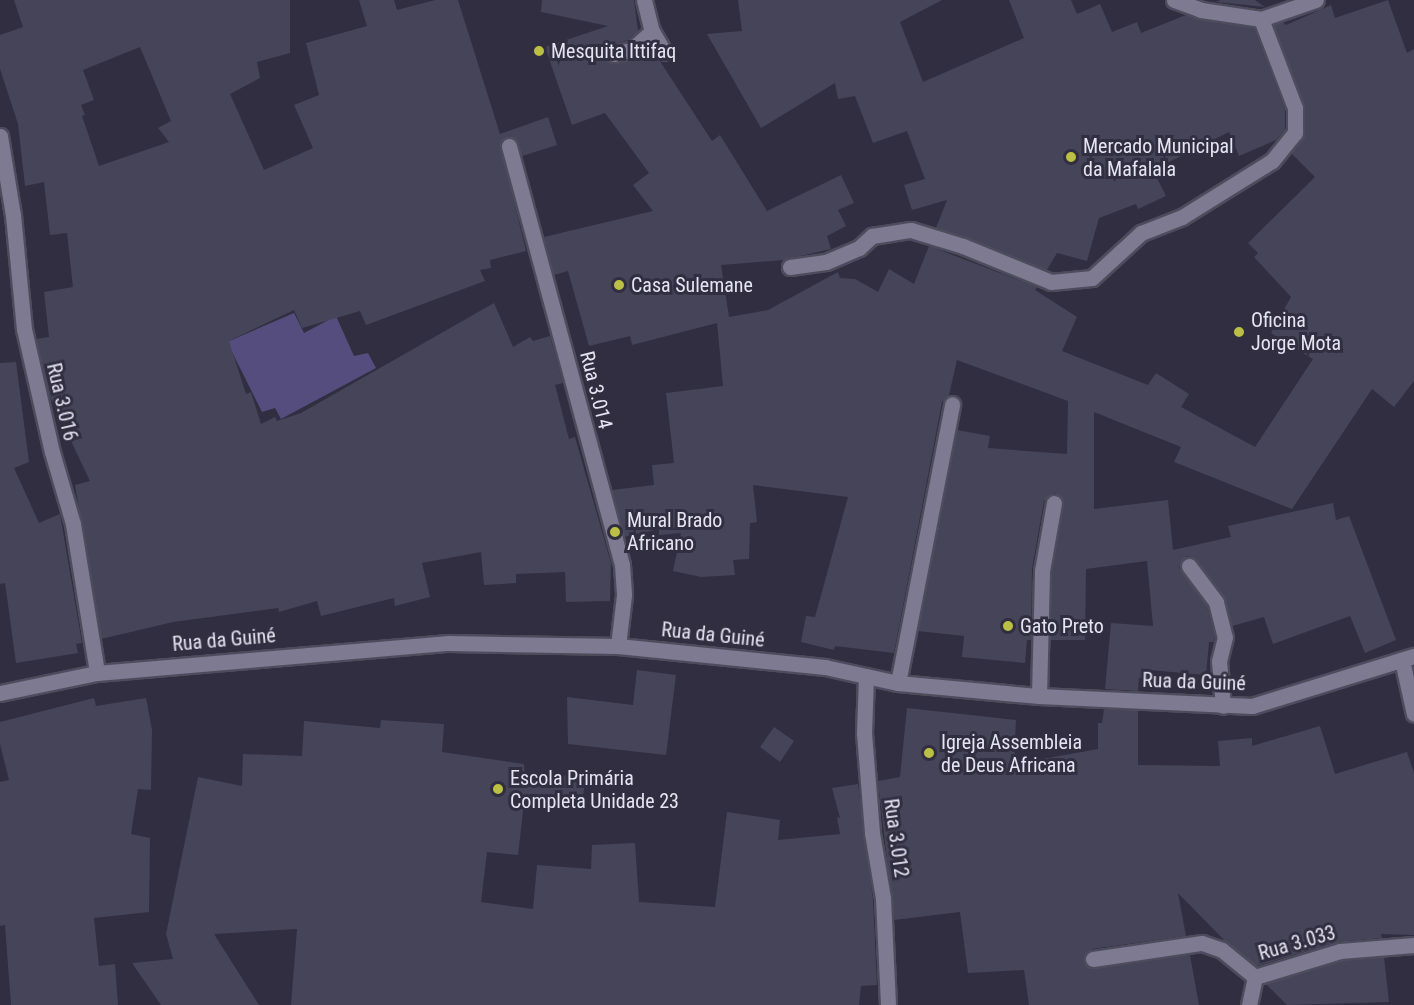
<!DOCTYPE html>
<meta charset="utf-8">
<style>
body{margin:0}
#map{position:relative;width:1414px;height:1005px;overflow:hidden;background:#312e41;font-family:"Roboto Condensed",sans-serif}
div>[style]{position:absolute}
.green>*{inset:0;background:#554d7d}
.building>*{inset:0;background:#464458}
.roads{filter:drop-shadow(2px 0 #4e4c5c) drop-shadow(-2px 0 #4e4c5c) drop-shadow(0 2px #4e4c5c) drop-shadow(0 -2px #4e4c5c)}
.minor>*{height:15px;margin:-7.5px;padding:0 7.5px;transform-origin:7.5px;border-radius:7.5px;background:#7d7a91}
.tertiary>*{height:15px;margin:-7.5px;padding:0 7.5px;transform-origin:7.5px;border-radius:7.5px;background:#7d7a91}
.dots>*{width:16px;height:16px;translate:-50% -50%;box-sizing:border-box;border:3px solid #312e41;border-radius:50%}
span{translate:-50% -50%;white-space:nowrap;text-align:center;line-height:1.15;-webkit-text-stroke:6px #312e41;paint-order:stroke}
.poi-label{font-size:20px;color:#e5e4f1}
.left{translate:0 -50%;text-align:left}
.street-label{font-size:20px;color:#e5e4f1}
</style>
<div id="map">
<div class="green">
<div style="clip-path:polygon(294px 313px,304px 333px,336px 316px,354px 356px,368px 353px,376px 368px,281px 419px,275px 408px,262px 412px,227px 342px)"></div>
</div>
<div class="building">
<div style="clip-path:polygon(evenodd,14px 0,290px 0,290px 53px,257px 62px,260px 78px,230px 94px,264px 170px,313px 148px,294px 105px,319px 95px,306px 43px,367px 26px,359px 0,394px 0,397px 10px,435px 0,458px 0,500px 134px,548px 117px,557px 145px,522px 156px,515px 139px,506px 137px,500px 143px,526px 251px,490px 260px,491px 268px,480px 270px,485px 281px,366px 325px,360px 311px,302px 328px,294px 310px,229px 341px,246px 394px,251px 392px,261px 424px,275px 417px,277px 421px,301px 413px,494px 303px,513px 347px,530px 337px,533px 341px,550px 336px,563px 383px,555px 385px,569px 439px,575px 437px,611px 563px,610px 601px,566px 602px,565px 572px,516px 574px,516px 583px,484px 585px,481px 552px,422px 563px,430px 597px,395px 606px,394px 598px,321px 616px,317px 601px,279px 612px,278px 608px,173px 622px,101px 639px,75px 485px,90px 481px,49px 395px,36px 339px,49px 337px,44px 292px,73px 287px,67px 233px,50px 235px,44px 182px,25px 186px,18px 124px,0 69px,0 35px,23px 27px,14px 0,140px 47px,171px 121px,158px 128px,169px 142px,99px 166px,82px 116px,85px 115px,81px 105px,94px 100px,83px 70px,140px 47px)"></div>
<div style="clip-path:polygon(542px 0,634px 0,638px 31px,626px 41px,607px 47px,607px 60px,616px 64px,633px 59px,650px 46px,712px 141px,720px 135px,767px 211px,841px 175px,854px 203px,838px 210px,846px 226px,827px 236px,831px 249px,783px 260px,721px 265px,729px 317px,768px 310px,838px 272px,840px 278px,855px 279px,878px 292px,889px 269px,914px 284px,929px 246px,1037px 287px,1035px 290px,1077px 317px,1062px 351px,1148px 385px,1156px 373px,1189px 394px,1181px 407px,1255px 447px,1313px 359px,1271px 333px,1291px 297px,1254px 257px,1258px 253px,1248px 243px,1315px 177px,1291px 153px,1305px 134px,1305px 108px,1274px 25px,1283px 22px,1286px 25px,1331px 5px,1335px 18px,1388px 0,1407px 53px,1414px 49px,1414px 381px,1394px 407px,1372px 389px,1292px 509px,1174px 462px,1181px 447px,1094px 412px,1094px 509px,1168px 500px,1173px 550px,1231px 537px,1228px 526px,1333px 503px,1336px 520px,1349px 516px,1396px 640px,1365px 653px,1350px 616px,1273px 644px,1264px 617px,1232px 626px,1224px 596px,1197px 560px,1187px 556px,1179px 568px,1207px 606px,1215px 637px,1214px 642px,1209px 642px,1206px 675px,1149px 670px,1148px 679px,1139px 678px,1138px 691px,1105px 689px,1111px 623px,1153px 626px,1147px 561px,1086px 569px,1085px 640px,1050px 640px,1052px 572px,1064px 505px,1055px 493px,1044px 501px,1032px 569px,1031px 640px,1027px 640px,1025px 663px,962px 657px,964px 636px,918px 631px,957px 430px,990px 436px,988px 448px,1067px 454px,1068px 401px,957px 360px,949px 395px,942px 402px,894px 653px,835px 646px,834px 650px,801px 642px,806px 616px,815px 617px,848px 497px,753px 485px,757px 522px,750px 523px,749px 559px,733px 560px,735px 575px,701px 577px,673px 571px,681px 533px,659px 535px,659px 529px,624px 537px,612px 490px,654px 485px,652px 465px,674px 463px,666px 393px,723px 386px,717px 323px,632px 345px,630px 336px,589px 346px,568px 271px,554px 275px,544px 237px,653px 211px,633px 185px,649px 173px,605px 113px,572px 125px,545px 47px,608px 26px,541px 12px)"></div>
<div style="clip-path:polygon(738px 0,942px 0,900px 22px,923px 82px,1024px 38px,1009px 0,1071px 0,1077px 14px,1100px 4px,1112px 32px,1137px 22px,1141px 33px,1186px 15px,1254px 28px,1285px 110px,1285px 130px,1276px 140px,1239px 156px,1229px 132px,1153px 170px,1166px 196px,1138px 209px,1136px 204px,1099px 218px,1087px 261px,1057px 253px,1047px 270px,936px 228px,947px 200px,912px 210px,904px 185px,925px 179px,907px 131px,873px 143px,855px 96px,838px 99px,835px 83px,761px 128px,707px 34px,742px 31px)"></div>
<div style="clip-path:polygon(1221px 0,1255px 0,1265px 7px,1216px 2px)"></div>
<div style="clip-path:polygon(16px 362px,29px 462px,14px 468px,39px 523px,60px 514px,82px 643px,76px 644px,78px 653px,16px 663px,5px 583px,0 584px,0 363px)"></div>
<div style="clip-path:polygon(637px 670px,676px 675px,666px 755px,568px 744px,567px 697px,633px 705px)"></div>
<div style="clip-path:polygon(94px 698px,96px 706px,146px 698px,152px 730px,151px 790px,138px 789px,131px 834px,150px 838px,149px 912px,94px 918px,99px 966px,115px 964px,118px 1005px,11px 1005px,5px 925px,0 926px,0 782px,9px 780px,0 744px,0 722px)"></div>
<div style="clip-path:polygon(907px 708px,1016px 720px,1014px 764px,1098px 749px,1098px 723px,1102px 723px,1104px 709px,1138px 710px,1138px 765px,1220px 766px,1218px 741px,1252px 738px,1252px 746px,1320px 726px,1335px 774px,1407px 752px,1414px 773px,1414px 935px,1381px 934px,1382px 938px,1337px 942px,1257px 966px,1224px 940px,1178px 893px,1186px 936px,1092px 949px,1084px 961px,1094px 969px,1190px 955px,1199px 1005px,1029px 1005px,1024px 970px,968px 973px,960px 912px,894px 920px,878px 781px,900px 777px)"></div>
<div style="clip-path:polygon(381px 720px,444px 724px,442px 752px,524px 764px,525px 777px,586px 775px,581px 810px,524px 803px,518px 855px,487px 852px,481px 902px,533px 909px,537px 865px,591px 869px,592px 845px,635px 843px,639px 902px,715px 907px,727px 812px,780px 820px,778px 840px,840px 834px,837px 817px,840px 818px,832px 788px,858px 784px,873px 899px,877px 985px,861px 986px,859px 1005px,291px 1005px,297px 929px,214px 934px,259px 1005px,161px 1005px,132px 963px,173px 959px,166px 934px,198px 777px,242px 786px,243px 754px,302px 756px,304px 721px,380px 728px)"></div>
<div style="clip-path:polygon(774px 727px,794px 741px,780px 762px,760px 747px)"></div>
<div style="clip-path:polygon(1384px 957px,1389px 1002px,1287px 1005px,1266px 984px,1342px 961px)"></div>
</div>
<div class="roads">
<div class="minor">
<div style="left:644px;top:0;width:32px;rotate:76deg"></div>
<div style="left:652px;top:31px;width:24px;rotate:60deg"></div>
<div style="left:1174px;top:0;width:29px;rotate:20deg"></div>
<div style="left:1201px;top:10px;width:61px;rotate:8.5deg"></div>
<div style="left:1261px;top:19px;width:58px;rotate:-19.1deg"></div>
<div style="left:614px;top:54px;width:17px;rotate:-13deg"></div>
<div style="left:631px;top:50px;width:28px;rotate:-42deg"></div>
<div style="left:0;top:136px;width:80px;rotate:80.7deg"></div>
<div style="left:13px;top:215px;width:115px;rotate:84.5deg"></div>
<div style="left:24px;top:329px;width:126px;rotate:77.2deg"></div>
<div style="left:52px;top:452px;width:75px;rotate:73.7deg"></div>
<div style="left:73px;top:524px;width:151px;rotate:80.8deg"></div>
<div style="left:509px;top:146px;width:434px;rotate:74.9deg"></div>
<div style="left:622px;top:565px;width:30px;rotate:86deg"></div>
<div style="left:624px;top:595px;width:51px;rotate:96.7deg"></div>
<div style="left:790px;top:267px;width:36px;rotate:-8deg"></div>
<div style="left:826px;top:262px;width:36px;rotate:-23deg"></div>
<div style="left:859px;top:248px;width:18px;rotate:-43deg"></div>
<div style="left:872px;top:236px;width:39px;rotate:-9deg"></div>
<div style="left:911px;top:230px;width:54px;rotate:17.1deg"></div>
<div style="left:963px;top:246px;width:95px;rotate:22.2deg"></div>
<div style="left:1051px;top:282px;width:41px;rotate:-5.6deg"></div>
<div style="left:1092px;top:278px;width:67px;rotate:-42.6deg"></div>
<div style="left:1141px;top:233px;width:44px;rotate:-21.3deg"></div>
<div style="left:1182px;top:217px;width:106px;rotate:-31.9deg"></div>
<div style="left:1272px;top:161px;width:36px;rotate:-51deg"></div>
<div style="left:1295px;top:133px;width:25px;rotate:-90deg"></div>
<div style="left:1295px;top:108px;width:95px;rotate:-110.9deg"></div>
<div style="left:1189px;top:566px;width:45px;rotate:53.1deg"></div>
<div style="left:1216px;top:602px;width:36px;rotate:76deg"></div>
<div style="left:1225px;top:637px;width:25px;rotate:104deg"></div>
<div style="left:1219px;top:661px;width:45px;rotate:84.9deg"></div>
<div style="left:1402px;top:660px;width:55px;rotate:77.5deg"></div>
<div style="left:866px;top:676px;width:57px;rotate:92deg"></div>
<div style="left:864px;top:733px;width:100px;rotate:85.4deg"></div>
<div style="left:872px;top:833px;width:66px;rotate:80.4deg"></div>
<div style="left:883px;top:898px;width:107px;rotate:87.3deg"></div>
<div style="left:898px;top:683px;width:284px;rotate:-79deg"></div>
<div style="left:1039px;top:696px;width:125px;rotate:-88.6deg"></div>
<div style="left:1042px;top:571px;width:69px;rotate:-80deg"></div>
<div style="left:1093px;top:959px;width:110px;rotate:-8.4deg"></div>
<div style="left:1202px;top:943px;width:21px;rotate:19deg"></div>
<div style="left:1222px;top:950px;width:43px;rotate:39.3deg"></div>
<div style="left:1249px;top:1005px;width:29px;rotate:-78deg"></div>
<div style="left:1255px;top:977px;width:89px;rotate:-17deg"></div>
<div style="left:1340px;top:951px;width:74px;rotate:-4.6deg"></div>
</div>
<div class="tertiary">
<div style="left:0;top:693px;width:99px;rotate:-11.7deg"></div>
<div style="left:97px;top:673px;width:353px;rotate:-4.9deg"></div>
<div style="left:449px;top:643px;width:169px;rotate:1deg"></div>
<div style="left:618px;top:646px;width:208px;rotate:5.8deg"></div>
<div style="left:825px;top:667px;width:75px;rotate:12.4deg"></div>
<div style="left:898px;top:683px;width:142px;rotate:5.3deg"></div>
<div style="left:1039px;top:696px;width:213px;rotate:2.7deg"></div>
<div style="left:1252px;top:706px;width:170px;rotate:-17.2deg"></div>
</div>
</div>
<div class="dots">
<div style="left:539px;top:51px;background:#bbc044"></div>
<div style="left:1071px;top:157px;background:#bbc044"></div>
<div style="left:619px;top:285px;background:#bbc044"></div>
<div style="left:1239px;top:332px;background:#bbc044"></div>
<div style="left:615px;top:532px;background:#bbc044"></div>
<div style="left:1008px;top:626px;background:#bbc044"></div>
<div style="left:929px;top:753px;background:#bbc044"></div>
<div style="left:498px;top:789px;background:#bbc044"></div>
</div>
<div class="poi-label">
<span class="left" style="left:551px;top:51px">Mesquita Ittifaq</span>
<span class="left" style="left:1083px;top:158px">Mercado Municipal<br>da Mafalala</span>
<span class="left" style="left:631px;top:285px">Casa Sulemane</span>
<span class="left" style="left:1251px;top:332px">Oficina<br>Jorge Mota</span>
<span class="left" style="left:627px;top:532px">Mural Brado<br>Africano</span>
<span class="left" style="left:1020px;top:626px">Gato Preto</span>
<span class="left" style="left:941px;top:754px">Igreja Assembleia<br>de Deus Africana</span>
<span class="left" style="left:510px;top:790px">Escola Primária<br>Completa Unidade 23</span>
</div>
<div class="street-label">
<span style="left:596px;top:390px;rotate:76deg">Rua 3.014</span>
<span style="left:62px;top:402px;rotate:77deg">Rua 3.016</span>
<span style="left:713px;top:635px;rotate:6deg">Rua da Guiné</span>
<span style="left:224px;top:640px;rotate:-5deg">Rua da Guiné</span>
<span style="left:1194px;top:682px;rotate:2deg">Rua da Guiné</span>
<span style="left:896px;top:838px;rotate:82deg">Rua 3.012</span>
<span style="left:1297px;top:943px;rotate:-16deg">Rua 3.033</span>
</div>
</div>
